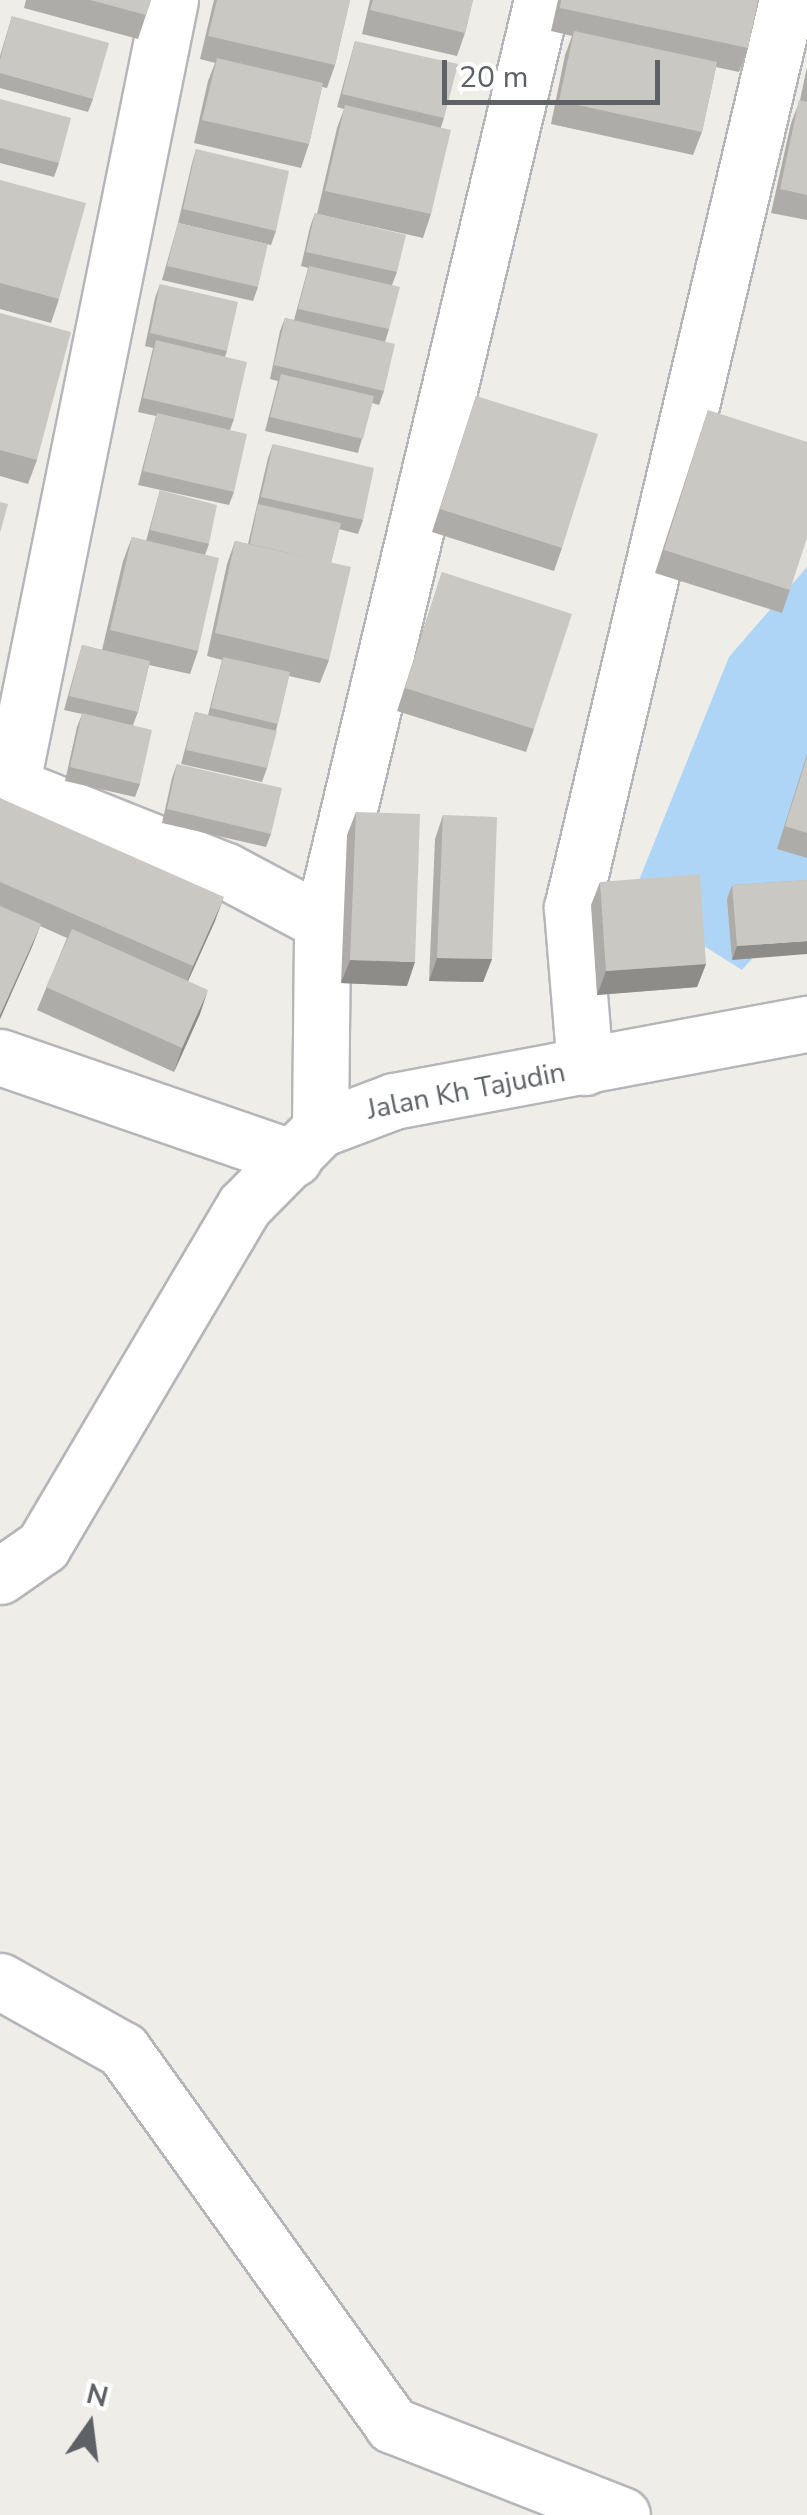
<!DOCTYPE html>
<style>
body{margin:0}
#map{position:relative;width:807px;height:2515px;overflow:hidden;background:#efede7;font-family:"Nunito Sans",sans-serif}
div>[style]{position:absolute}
.water>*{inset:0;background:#afd5f6}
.roads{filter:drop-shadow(2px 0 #b4b6ba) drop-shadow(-2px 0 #b4b6ba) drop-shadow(0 2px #b4b6ba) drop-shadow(0 -2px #b4b6ba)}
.minor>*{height:55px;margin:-27.5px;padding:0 27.5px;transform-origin:27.5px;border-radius:27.5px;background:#fff}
.wall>*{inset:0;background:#aeaca8}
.shaded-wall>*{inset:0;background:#8d8c88}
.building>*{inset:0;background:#cac8c3}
span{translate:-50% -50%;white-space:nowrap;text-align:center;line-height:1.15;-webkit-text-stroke:10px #fff;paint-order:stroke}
.street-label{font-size:28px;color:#5e6165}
.north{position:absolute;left:40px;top:2375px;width:100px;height:100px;-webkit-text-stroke:8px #fff;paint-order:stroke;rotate:14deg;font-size:28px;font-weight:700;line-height:40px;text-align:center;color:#5e6165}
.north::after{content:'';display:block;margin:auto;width:35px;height:45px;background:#5e6165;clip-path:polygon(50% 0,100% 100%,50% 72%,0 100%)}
.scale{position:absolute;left:442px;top:60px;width:218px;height:45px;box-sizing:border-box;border:5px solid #5e6165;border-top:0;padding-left:12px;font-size:30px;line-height:35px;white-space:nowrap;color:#5e6165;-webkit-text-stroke:8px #fff;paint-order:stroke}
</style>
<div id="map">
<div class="water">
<div style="clip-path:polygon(807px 567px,807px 897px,742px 970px,631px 900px,729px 657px)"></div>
</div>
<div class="roads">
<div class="minor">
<div style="left:170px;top:0;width:793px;rotate:101.42deg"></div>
<div style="left:13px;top:777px;width:18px;rotate:49deg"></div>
<div style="left:25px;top:791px;width:216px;rotate:21.7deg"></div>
<div style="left:226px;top:871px;width:109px;rotate:28deg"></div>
<div style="left:0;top:1057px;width:311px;rotate:19deg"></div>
<div style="left:585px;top:1067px;width:160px;rotate:-94.7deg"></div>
<div style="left:572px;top:908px;width:933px;rotate:-76.68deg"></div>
<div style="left:320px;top:1129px;width:207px;rotate:-89.4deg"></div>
<div style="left:322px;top:922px;width:948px;rotate:-76.58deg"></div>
<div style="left:0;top:1576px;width:52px;rotate:-34.9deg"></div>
<div style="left:43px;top:1546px;width:395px;rotate:-59.4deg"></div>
<div style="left:244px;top:1206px;width:108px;rotate:-45.4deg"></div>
<div style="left:320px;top:1129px;width:79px;rotate:-20.7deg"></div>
<div style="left:394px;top:1101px;width:420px;rotate:-10.6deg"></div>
<div style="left:0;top:1981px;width:141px;rotate:29.3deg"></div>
<div style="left:123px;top:2050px;width:462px;rotate:54.3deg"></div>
<div style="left:392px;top:2425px;width:247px;rotate:21.4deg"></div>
</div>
</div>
<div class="wall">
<div style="clip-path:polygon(26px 0,151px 0,138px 39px,24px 8px)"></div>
<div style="clip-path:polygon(214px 0,350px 0,335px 65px,327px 88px,322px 87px,309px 144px,301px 168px,194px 143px,208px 81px,215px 63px,200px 59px)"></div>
<div style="clip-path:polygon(370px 0,473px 0,465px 33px,457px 56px,362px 34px)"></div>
<div style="clip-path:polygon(558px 0,758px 0,748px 48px,739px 72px,716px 67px,702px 132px,693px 155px,551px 124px,565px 55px,572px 36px,551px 31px)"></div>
<div style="clip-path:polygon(12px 16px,93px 99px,88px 112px,0 88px,0 56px)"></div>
<div style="clip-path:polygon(355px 41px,444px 118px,441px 127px,431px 214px,423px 238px,317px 214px,337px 128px,344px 109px,337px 107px)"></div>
<div style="clip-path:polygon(807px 67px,807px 220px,771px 213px,791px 123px,800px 100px)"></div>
<div style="clip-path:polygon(0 99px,59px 163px,54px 177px,0 163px)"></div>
<div style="clip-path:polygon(196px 149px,276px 231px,271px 245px,178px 223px,192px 163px)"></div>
<div style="clip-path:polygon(0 180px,59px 299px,51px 323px,0 309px)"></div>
<div style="clip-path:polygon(315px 213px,397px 272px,392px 285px,389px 329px,385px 342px,384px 391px,379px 405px,372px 403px,358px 453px,265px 431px,278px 381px,270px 379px,280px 331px,285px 318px,294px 320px,308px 268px,301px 266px,310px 227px)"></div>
<div style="clip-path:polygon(178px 223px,258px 287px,253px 301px,162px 280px)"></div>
<div style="clip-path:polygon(160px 284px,227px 351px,225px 357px,234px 419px,230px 430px,234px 492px,229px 505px,138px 485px,156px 416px,138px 412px,153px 348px,145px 346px,155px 298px)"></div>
<div style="clip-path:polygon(0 313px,37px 460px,28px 484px,0 476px)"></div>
<div style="clip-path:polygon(476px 396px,562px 548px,554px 571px,432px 532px)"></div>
<div style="clip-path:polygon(708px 410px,790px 590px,782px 613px,655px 573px)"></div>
<div style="clip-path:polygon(273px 444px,363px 520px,358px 534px,339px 529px,331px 563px,329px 660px,320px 683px,289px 676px,267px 768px,262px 782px,181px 764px,195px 712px,208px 715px,222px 660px,207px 656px,227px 564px,235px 541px,248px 544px,268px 458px)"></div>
<div style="clip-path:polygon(160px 490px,209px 544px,205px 555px,198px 651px,190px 674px,149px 665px,138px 712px,133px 725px,140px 784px,135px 797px,65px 781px,77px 727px,82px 714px,64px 710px,82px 645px,102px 650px,123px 561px,132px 537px,146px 541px)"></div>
<div style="clip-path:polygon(442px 572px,534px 729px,526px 752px,397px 711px)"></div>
<div style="clip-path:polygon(807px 754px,807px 858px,777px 849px)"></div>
<div style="clip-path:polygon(177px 764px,271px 834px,266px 847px,162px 823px,172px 778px)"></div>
<div style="clip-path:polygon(0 798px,215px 921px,188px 981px,200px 1014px,174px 1072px,37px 1010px,67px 938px,40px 926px,0 1019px)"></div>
<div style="clip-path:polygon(356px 812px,407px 986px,341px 983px,347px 835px)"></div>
<div style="clip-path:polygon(443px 815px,492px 959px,483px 982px,429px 981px,435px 839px)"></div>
<div style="clip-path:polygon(807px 880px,732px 960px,727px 899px,732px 885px)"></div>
<div style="clip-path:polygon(600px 882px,706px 964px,697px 987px,597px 995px,591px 905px)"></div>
</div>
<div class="shaded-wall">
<div style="clip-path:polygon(224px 897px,215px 921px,184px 990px,193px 966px)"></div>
<div style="clip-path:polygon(41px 924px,32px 947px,0 1019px,0 1015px)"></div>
<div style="clip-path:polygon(807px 941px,807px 954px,732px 960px,737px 946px)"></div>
<div style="clip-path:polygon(437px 958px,492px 959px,483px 982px,429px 981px)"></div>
<div style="clip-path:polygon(350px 960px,415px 962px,407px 986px,341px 983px)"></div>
<div style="clip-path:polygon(706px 964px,697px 987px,597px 995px,606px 971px)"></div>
<div style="clip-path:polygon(208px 990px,200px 1014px,174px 1072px,182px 1048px)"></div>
</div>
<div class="building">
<div style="clip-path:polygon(90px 0,151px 0,146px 15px)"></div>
<div style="clip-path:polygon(217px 0,350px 0,335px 65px,208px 36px)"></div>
<div style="clip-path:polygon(373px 0,473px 0,465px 33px,370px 10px)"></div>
<div style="clip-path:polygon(561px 0,758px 0,748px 48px,560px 8px)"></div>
<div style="clip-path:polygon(12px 16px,109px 43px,93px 99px,0 73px,0 60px)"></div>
<div style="clip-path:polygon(574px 31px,717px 62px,702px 132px,559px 101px)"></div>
<div style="clip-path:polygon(355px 41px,458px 64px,444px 118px,342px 94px)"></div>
<div style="clip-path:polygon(217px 58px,323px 83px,309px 144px,202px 120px)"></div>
<div style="clip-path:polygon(0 99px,71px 118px,59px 163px,0 148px)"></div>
<div style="clip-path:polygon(799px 100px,807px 102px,807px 195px,780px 189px)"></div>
<div style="clip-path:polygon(345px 105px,451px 130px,431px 214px,325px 191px)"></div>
<div style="clip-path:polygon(196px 149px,289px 171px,276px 231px,183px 209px)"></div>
<div style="clip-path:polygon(0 180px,86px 203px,59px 299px,0 283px)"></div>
<div style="clip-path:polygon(315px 213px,406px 235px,397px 272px,306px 252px)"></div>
<div style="clip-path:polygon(178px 223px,268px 244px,258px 287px,167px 266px)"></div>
<div style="clip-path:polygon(309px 266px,400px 287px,389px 329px,298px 309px)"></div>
<div style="clip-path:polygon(160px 284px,238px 302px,227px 351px,150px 333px)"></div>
<div style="clip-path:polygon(0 313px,71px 332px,37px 460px,0 450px)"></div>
<div style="clip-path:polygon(285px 318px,395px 344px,384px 391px,274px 365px)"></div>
<div style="clip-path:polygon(156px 340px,247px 362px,234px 419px,143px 398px)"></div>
<div style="clip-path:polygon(281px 374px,374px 396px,363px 439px,270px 417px)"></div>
<div style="clip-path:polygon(476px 396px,598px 434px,562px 548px,440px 509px)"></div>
<div style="clip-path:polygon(708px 410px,807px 442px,807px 538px,790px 590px,664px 550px)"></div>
<div style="clip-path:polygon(157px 413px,247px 434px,234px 492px,143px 471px)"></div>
<div style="clip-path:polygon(273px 444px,374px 468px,363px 520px,261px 497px)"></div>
<div style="clip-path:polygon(160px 490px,217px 505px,209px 544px,150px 530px)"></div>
<div style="clip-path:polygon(0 502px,8px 504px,0 533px)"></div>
<div style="clip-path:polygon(258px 504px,341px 523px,331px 563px,250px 544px)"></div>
<div style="clip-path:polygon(132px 537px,219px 558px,198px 651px,110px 630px)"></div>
<div style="clip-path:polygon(235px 541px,351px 567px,329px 660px,215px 633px)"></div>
<div style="clip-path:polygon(442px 572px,572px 614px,534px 729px,405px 688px)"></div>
<div style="clip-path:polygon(82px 645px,150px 661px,138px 712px,69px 696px)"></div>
<div style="clip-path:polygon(223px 657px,290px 672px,278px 724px,211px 708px)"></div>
<div style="clip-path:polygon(195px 712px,277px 731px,267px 768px,186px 750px)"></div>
<div style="clip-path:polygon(82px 713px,152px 730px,140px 784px,70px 767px)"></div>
<div style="clip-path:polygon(807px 757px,807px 833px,785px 826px)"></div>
<div style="clip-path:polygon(177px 764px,282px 788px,271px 834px,167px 809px)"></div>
<div style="clip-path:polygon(0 798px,224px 897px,193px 966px,0 882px)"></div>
<div style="clip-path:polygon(356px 812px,420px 814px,415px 962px,350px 960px)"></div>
<div style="clip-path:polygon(443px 815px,497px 817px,492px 959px,437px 958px)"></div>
<div style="clip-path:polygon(700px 874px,706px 964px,606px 971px,600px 882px)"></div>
<div style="clip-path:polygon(807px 880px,807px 941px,737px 946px,732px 885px)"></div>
<div style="clip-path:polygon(0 906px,41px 924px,0 1015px)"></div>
<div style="clip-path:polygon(72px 929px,208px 990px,182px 1048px,46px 987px)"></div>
</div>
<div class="street-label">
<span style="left:466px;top:1091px;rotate:-11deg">Jalan Kh Tajudin</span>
</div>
<div class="north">N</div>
<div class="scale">20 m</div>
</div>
